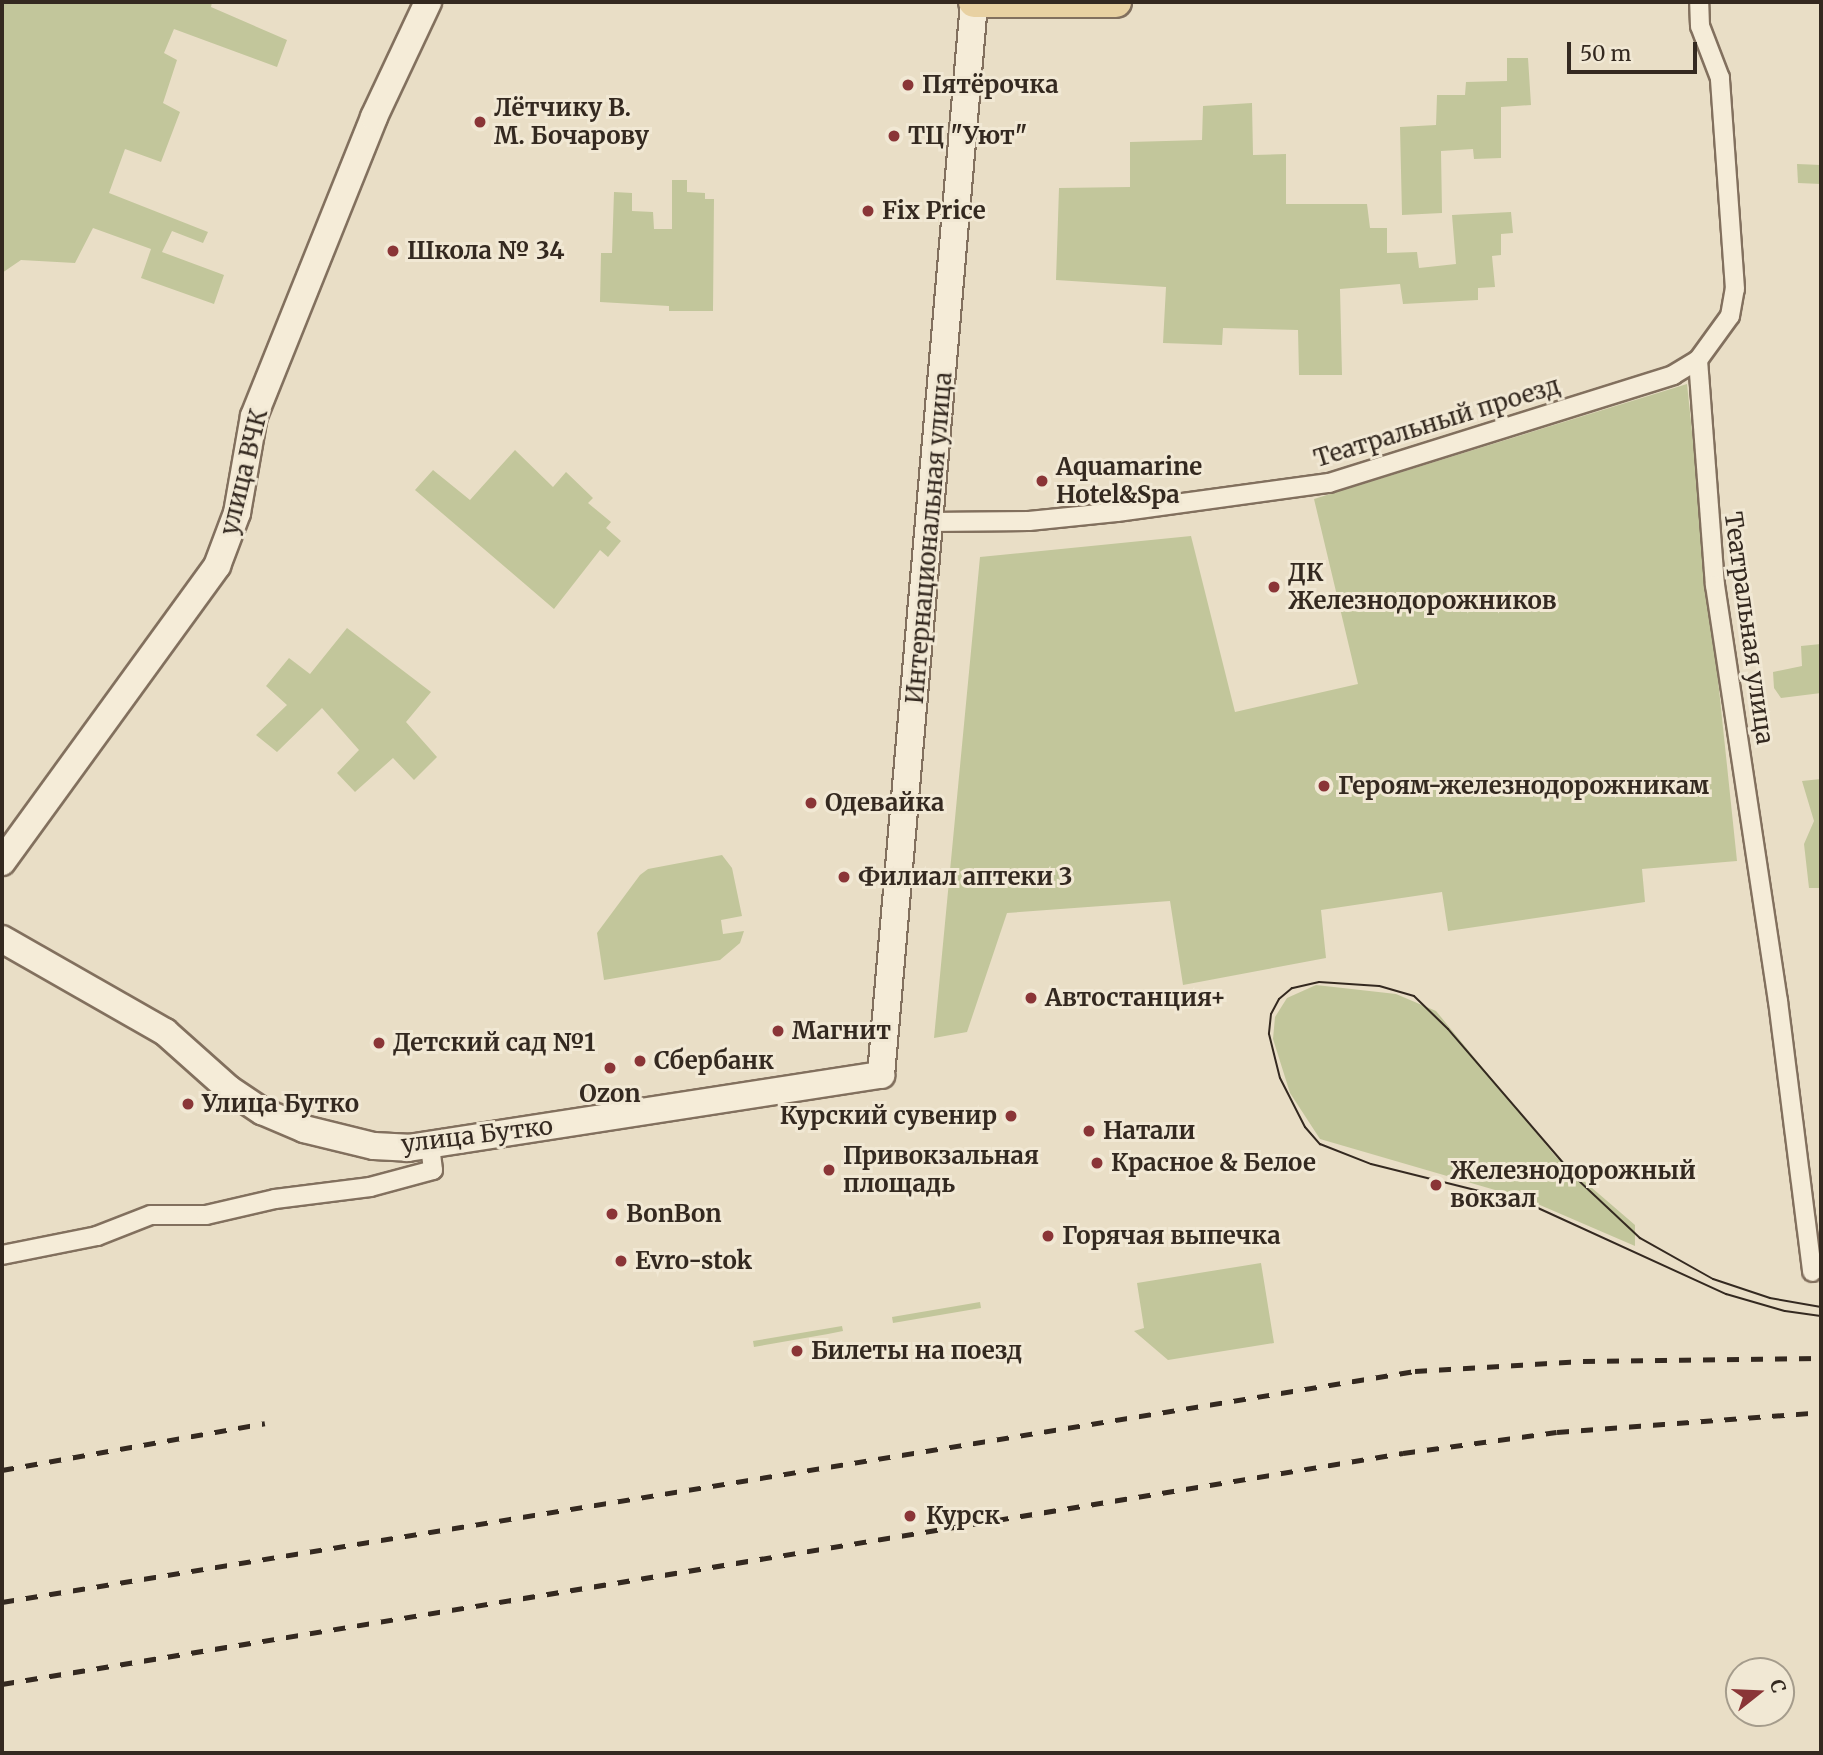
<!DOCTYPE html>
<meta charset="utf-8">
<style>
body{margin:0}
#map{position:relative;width:1823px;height:1755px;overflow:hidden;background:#e9dec6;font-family:Merriweather,serif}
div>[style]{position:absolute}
.green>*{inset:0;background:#c2c69b}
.roads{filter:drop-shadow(2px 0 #82705e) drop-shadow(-2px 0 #82705e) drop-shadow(0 2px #82705e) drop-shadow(0 -2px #82705e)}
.street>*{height:18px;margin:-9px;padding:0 9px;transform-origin:9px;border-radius:9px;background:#f5ecd8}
.secondary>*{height:26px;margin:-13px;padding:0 13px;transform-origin:13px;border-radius:13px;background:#f5ecd8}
.primary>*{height:30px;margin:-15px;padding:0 15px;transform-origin:15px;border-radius:15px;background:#e8d1a2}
.tram>*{height:2px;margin:-1px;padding:0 1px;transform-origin:1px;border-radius:1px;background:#342920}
.rail>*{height:5px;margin-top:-2.5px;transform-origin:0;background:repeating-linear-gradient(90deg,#342920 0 12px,transparent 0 24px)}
.dots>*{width:19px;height:19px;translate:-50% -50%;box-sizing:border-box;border:4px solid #f1e8d4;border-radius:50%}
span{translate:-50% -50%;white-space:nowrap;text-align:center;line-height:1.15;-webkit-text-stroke:6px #f1e8d4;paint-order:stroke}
.poi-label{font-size:24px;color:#342920;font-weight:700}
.left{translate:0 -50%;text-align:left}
.right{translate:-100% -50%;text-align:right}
.street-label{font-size:24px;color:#342920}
.frame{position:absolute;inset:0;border:4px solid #342920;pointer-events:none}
.north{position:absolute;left:1725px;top:1657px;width:70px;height:70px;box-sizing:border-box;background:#f1e8d4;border:2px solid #a59c8c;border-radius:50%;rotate:72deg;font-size:19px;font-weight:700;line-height:28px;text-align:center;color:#342920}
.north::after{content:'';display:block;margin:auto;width:24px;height:32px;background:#8a3537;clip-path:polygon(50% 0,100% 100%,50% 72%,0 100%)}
.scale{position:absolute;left:1567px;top:42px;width:130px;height:32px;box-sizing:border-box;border:4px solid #342920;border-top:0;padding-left:9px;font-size:21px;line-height:24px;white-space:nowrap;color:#342920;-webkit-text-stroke:5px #f1e8d4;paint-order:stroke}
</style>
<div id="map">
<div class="green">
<div style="clip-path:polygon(2px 2px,212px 2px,211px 7px,287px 40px,277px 67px,174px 29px,164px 53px,177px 60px,163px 103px,180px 112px,161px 162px,125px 149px,109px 193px,208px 232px,203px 243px,172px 231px,162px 252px,224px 275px,214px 304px,141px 278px,151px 249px,93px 228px,75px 263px,21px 260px,2px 273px)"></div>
<div style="clip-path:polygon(1507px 58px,1528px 58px,1531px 105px,1501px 107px,1501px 158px,1474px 159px,1473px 149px,1441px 151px,1442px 213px,1402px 215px,1400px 127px,1436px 125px,1437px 95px,1465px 95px,1466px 82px,1507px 81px)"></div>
<div style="clip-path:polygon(1252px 103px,1253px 155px,1286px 154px,1286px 204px,1367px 204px,1370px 228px,1387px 228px,1387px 253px,1417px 252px,1419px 268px,1456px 264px,1452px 215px,1511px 212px,1513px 233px,1501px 234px,1501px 255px,1492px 256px,1495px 287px,1478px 288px,1478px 300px,1403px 304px,1400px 284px,1340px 289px,1342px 375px,1299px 375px,1298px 330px,1223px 328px,1222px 345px,1163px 343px,1166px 287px,1056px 280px,1059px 188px,1130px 187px,1130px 142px,1202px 140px,1203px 106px)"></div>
<div style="clip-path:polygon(1797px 164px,1821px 165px,1821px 184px,1798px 183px)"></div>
<div style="clip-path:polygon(672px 180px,687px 180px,687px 192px,705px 193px,705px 199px,714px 199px,713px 311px,669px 311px,669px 306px,600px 302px,601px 253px,612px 253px,614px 192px,632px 193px,632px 211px,653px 212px,654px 229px,672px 229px)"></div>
<div style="clip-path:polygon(1687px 384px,1737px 861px,1642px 869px,1645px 902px,1448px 931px,1442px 892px,1321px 910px,1326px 958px,1183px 985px,1170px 901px,1007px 913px,967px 1032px,934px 1038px,980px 557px,1191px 536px,1235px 712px,1358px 684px,1314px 499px)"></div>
<div style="clip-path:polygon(515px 450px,553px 487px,566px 472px,593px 498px,588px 503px,611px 522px,606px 528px,621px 541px,608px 557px,600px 550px,554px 609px,415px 490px,433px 470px,470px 500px)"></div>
<div style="clip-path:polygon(347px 628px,431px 692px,406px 722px,437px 757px,414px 780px,393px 758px,355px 792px,337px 773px,359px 750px,322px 708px,277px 752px,256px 735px,287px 705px,266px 686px,289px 658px,310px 674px)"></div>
<div style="clip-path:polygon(1821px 644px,1821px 693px,1781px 698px,1774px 688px,1773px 672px,1802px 666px,1801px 646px)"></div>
<div style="clip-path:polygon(1821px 779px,1821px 888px,1809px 888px,1804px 844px,1814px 821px,1802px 781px)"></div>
<div style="clip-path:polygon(722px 855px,732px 868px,742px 916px,721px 920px,723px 934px,744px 931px,740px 943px,720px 960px,604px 980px,597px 933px,640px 875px,648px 869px)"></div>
<div style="clip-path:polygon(1316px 985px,1396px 994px,1436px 1011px,1556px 1157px,1635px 1225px,1635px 1246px,1526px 1199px,1320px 1139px,1290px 1093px,1273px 1039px,1275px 1017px,1287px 998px)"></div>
<div style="clip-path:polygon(1261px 1263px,1274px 1343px,1168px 1360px,1134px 1331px,1144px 1328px,1137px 1283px)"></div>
<div style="clip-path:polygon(980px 1302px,981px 1308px,893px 1323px,892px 1317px)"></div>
<div style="clip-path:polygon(842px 1326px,843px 1331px,828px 1334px,754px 1347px,753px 1341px)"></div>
</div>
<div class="roads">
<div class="street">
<div style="left:1698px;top:360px;width:226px;rotate:85.7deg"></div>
<div style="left:1715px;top:585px;width:421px;rotate:81.4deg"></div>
<div style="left:1778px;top:1001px;width:273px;rotate:82.8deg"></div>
<div style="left:931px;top:522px;width:98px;rotate:-0.6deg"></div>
<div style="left:1029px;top:521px;width:88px;rotate:-5.8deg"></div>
<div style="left:1117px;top:512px;width:214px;rotate:-7.8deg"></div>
<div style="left:1329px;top:483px;width:361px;rotate:-17.4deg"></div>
<div style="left:1673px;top:375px;width:29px;rotate:-31deg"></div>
<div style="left:1698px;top:360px;width:54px;rotate:-54deg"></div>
<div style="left:1730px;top:316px;width:27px;rotate:-80deg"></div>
<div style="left:1735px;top:289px;width:212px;rotate:-94.1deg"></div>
<div style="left:1720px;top:78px;width:56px;rotate:-111deg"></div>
<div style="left:1700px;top:26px;width:24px;rotate:-92deg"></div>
<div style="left:2px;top:1255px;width:97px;rotate:-11.3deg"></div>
<div style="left:97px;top:1236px;width:58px;rotate:-21.3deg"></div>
<div style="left:151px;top:1215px;width:55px"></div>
<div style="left:206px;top:1215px;width:71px;rotate:-13.1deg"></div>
<div style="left:275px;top:1199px;width:96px;rotate:-7.2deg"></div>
<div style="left:370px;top:1187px;width:65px;rotate:-15.1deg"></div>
<div style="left:433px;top:1170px;width:25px;rotate:-97deg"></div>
</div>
<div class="secondary">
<div style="left:2px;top:862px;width:366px;rotate:-54deg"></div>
<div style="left:217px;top:566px;width:57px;rotate:-69.3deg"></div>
<div style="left:237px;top:513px;width:98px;rotate:-80.1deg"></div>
<div style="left:254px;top:416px;width:322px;rotate:-68.1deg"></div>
<div style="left:374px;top:117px;width:127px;rotate:-64.8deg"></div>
<div style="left:2px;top:939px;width:188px;rotate:29.7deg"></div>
<div style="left:165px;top:1032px;width:86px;rotate:41.7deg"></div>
<div style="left:229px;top:1089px;width:40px;rotate:34deg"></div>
<div style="left:262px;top:1111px;width:46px;rotate:23.2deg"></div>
<div style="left:304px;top:1129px;width:72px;rotate:13.7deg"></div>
<div style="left:374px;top:1146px;width:34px;rotate:3deg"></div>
<div style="left:408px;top:1148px;width:479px;rotate:-8.8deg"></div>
<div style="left:881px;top:1075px;width:1076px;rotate:-85.04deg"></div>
</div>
<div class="primary">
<div style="left:974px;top:2px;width:142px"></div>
</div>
</div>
<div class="tram">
<div style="left:1821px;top:1307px;width:52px;rotate:-170deg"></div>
<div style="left:1770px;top:1298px;width:60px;rotate:-161.6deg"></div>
<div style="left:1713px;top:1279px;width:84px;rotate:-150.7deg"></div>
<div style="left:1640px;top:1238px;width:86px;rotate:-136.9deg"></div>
<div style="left:1577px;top:1179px;width:198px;rotate:-130.7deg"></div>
<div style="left:1448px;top:1029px;width:47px;rotate:-135.9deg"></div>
<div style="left:1414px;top:996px;width:36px;rotate:-164deg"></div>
<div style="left:1379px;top:986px;width:60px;rotate:-176.2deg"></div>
<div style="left:1319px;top:982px;width:28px;rotate:167deg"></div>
<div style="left:1292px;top:988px;width:17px;rotate:140deg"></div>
<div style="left:1279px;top:999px;width:17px;rotate:118deg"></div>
<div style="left:1271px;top:1014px;width:20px;rotate:96deg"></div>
<div style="left:1269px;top:1034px;width:45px;rotate:76deg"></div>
<div style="left:1280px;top:1078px;width:55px;rotate:63deg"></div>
<div style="left:1305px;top:1127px;width:23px;rotate:49deg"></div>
<div style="left:1320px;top:1144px;width:55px;rotate:21.4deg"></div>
<div style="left:1371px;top:1164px;width:161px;rotate:14deg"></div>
<div style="left:1527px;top:1203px;width:219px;rotate:24.6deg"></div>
<div style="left:1726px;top:1294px;width:61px;rotate:16.1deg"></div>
<div style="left:1785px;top:1311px;width:36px;rotate:8deg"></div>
</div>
<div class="rail">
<div style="left:2px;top:1470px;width:267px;rotate:-10.1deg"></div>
<div style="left:2px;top:1602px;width:1432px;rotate:-9.28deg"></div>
<div style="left:1415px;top:1371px;width:168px;rotate:-3.4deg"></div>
<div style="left:1583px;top:1361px;width:238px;rotate:-0.7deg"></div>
<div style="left:2px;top:1684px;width:1420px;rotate:-9.36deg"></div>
<div style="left:1403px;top:1453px;width:155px;rotate:-7.8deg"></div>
<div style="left:1557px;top:1432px;width:265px;rotate:-4.3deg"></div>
</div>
<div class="dots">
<div style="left:908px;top:85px;background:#8a3537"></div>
<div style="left:480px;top:122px;background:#8a3537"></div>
<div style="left:894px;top:136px;background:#8a3537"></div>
<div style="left:868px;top:211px;background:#8a3537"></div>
<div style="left:393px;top:251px;background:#8a3537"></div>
<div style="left:1042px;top:481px;background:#8a3537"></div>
<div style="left:1274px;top:587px;background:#8a3537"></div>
<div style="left:1324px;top:786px;background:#8a3537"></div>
<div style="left:811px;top:803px;background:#8a3537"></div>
<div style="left:844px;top:877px;background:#8a3537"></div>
<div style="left:1031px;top:998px;background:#8a3537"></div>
<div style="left:778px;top:1031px;background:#8a3537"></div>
<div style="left:379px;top:1043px;background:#8a3537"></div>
<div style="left:640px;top:1061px;background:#8a3537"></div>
<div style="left:610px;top:1068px;background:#8a3537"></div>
<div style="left:188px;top:1104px;background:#8a3537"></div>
<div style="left:1011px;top:1116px;background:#8a3537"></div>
<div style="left:1089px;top:1131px;background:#8a3537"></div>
<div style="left:1097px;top:1163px;background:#8a3537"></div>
<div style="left:829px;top:1170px;background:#8a3537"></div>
<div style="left:1436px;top:1185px;background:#8a3537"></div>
<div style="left:612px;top:1214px;background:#8a3537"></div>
<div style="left:1048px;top:1236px;background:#8a3537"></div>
<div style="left:621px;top:1261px;background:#8a3537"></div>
<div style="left:797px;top:1351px;background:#8a3537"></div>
<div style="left:910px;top:1516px;background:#8a3537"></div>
</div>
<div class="poi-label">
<span class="left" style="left:922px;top:85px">Пятёрочка</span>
<span class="left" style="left:494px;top:122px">Лётчику В.<br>М. Бочарову</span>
<span class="left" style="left:908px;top:136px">ТЦ "Уют"</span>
<span class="left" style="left:882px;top:211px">Fix Price</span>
<span class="left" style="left:407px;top:251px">Школа № 34</span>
<span class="left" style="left:1056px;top:481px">Aquamarine<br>Hotel&amp;Spa</span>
<span class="left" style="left:1288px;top:587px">ДК<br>Железнодорожников</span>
<span class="left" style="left:1338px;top:786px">Героям-железнодорожникам</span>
<span class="left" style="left:825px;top:803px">Одевайка</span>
<span class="left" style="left:858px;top:877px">Филиал аптеки 3</span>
<span class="left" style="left:1045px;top:998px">Автостанция+</span>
<span class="left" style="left:792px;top:1031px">Магнит</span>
<span class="left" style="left:393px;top:1043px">Детский сад №1</span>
<span class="left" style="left:654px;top:1061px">Сбербанк</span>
<span style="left:610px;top:1094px">Ozon</span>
<span class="left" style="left:202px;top:1104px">Улица Бутко</span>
<span class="right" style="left:997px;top:1116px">Курский сувенир</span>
<span class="left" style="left:1103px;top:1131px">Натали</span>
<span class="left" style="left:843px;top:1170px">Привокзальная<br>площадь</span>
<span class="left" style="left:1111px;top:1163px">Красное &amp; Белое</span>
<span class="left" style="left:1450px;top:1185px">Железнодорожный<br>вокзал</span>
<span class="left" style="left:626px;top:1214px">BonBon</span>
<span class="left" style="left:1062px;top:1236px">Горячая выпечка</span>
<span class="left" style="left:635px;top:1261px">Evro-stok</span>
<span class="left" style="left:811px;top:1351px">Билеты на поезд</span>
<span class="left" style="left:926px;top:1516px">Курск</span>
</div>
<div class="street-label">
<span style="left:1437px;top:422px;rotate:-17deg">Театральный проезд</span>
<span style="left:244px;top:472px;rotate:-76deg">улица ВЧК</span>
<span style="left:929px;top:538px;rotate:-85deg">Интернациональная улица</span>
<span style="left:1749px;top:628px;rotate:82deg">Театральная улица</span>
<span style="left:477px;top:1135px;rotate:-7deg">улица Бутко</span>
</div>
<div class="frame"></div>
<div class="north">С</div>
<div class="scale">50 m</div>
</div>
